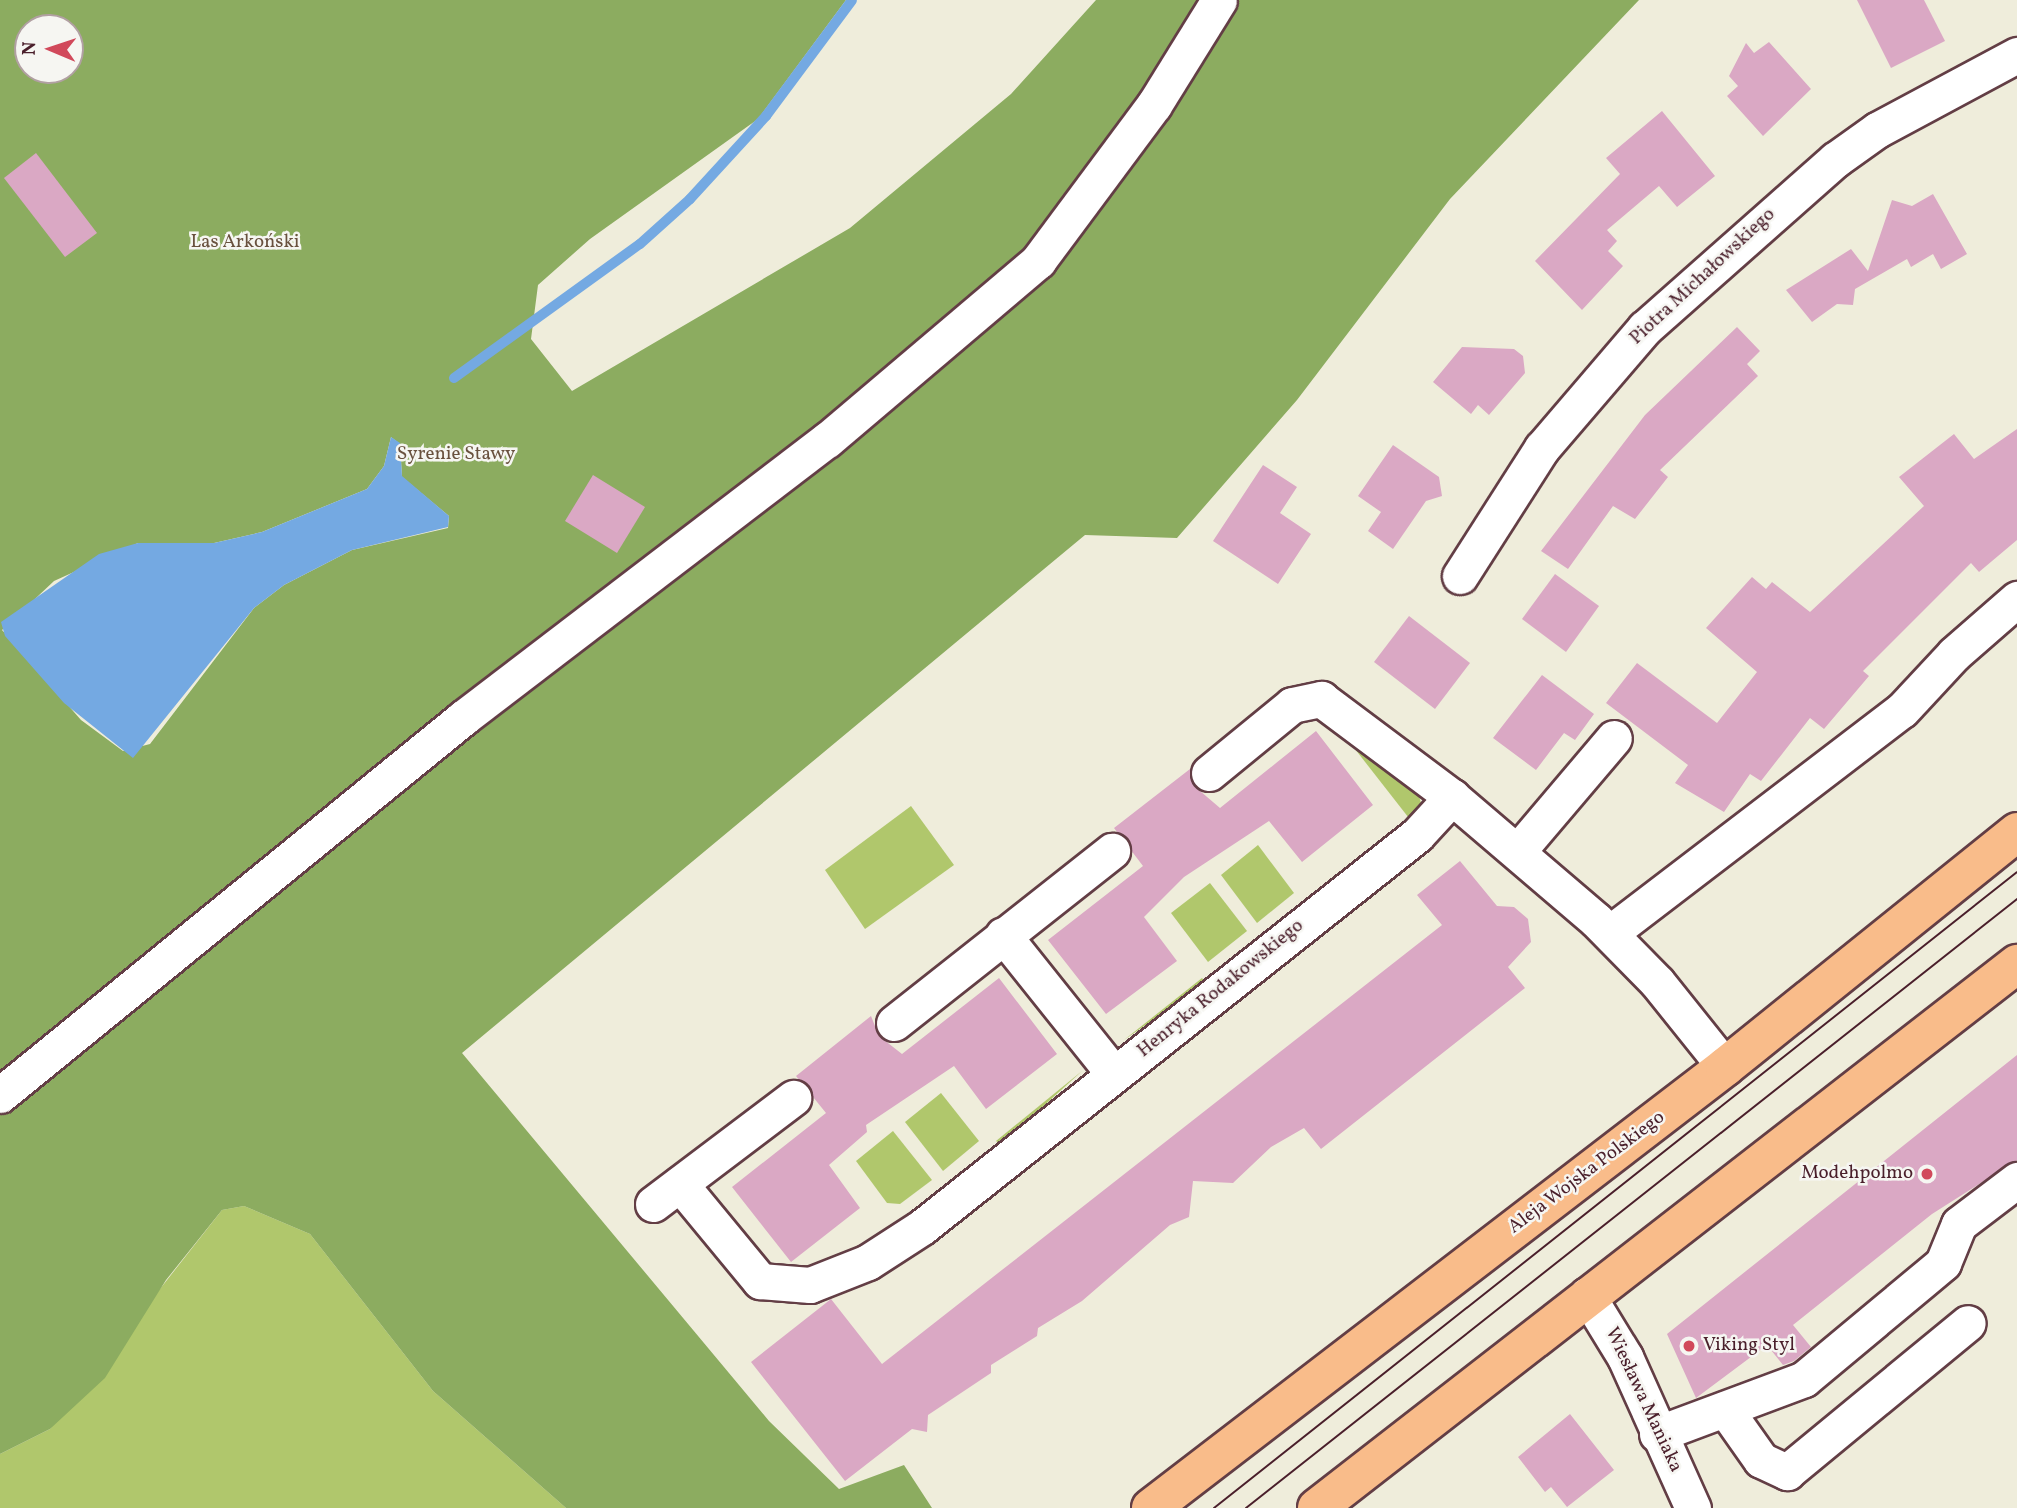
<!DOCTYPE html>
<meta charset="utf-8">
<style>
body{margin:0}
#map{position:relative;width:2017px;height:1508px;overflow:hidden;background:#efeddb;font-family:Vollkorn,serif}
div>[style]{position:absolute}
.green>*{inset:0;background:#b0c76c}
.forest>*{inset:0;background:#8cac60}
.water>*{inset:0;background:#74a9e2}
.stream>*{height:10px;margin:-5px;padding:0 5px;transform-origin:5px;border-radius:5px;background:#74a9e2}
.building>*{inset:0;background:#daa8c4}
.roads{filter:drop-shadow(2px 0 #633e45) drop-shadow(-2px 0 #633e45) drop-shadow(0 2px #633e45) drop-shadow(0 -2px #633e45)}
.minor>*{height:35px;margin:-17.5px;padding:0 17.5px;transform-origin:17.5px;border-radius:17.5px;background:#fff}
.major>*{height:38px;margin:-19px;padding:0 19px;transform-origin:19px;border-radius:19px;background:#f9bc8a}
.tram>*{height:2px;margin:-1px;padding:0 1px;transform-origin:1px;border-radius:1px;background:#4a1f2b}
.dots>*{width:19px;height:19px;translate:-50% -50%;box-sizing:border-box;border:4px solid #f6f6f2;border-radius:50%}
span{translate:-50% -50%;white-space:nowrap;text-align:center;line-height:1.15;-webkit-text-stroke:5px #f6f6f2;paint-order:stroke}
.park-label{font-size:19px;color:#69513e}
.street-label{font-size:19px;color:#4a1f2b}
.poi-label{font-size:19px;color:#4a1f2b}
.right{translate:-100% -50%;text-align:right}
.left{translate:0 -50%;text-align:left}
.north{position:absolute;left:14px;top:14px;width:70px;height:70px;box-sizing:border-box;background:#f6f6f2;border:2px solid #b1a0a2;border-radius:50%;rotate:272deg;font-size:19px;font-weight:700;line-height:28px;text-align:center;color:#4a1f2b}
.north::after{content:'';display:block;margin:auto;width:24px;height:32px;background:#d1495b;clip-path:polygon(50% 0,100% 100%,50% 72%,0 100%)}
</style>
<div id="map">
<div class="green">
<div style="clip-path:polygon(1344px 735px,1416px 785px,1421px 803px,1412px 822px)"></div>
<div style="clip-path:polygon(911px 806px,954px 865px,865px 929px,825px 870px)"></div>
<div style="clip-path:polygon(1258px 845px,1294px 893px,1257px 923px,1221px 875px)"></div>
<div style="clip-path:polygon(1210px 883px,1247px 931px,1208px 962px,1171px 913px)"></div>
<div style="clip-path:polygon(1202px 978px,1206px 983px,1124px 1040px)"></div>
<div style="clip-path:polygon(1082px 1071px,1001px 1145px,996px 1141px)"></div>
<div style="clip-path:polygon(941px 1093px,979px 1141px,943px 1171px,905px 1122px)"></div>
<div style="clip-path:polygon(893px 1131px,932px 1180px,900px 1204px,887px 1203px,856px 1161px)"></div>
<div style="clip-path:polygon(244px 1206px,310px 1234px,433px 1391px,566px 1508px,0 1508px,0 1454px,50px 1429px,222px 1210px)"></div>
</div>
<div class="forest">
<div style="clip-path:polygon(evenodd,0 0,846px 0,758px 119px,590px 239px,538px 285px,531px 339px,572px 391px,850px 228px,1011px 94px,1096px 0,1639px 0,1450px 199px,1297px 400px,1177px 538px,1085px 535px,462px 1053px,769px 1421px,839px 1489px,904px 1465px,932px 1508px,566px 1508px,433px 1391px,310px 1234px,244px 1206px,222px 1210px,166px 1280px,105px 1378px,50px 1429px,0 1454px,0 0,28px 28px,70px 28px,70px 70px,28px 70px,28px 28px,0 0,391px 437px,400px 444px,402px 477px,449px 516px,448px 528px,352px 550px,284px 585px,254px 608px,150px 744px,123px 751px,81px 720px,2px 630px,54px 581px,138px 543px,214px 543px,262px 532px,367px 489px,384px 466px,391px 437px)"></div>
</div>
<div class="water">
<div style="clip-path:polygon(391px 437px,400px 443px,402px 476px,449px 516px,448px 527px,352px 550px,284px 585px,254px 608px,133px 758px,64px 703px,5px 636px,1px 622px,99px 554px,138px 543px,214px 543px,262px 532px,367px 489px,384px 466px)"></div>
</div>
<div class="stream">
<div style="left:454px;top:378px;width:229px;rotate:-35.8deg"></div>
<div style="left:640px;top:244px;width:67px;rotate:-42deg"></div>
<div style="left:690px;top:199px;width:113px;rotate:-47.5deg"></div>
<div style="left:766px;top:116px;width:144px;rotate:-53.4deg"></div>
</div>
<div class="building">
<div style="clip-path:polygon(1857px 0,1924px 0,1945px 41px,1891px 68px)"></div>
<div style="clip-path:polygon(1769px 42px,1811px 89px,1763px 136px,1727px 96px,1738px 86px,1729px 76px,1746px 43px,1754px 53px)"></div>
<div style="clip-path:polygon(1662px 111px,1715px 176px,1677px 207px,1659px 186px,1607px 230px,1617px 241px,1608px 251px,1623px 266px,1582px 310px,1535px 261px,1620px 174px,1606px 158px)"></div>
<div style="clip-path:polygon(36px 153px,97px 233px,65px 257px,4px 178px)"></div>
<div style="clip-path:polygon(1933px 194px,1967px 254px,1941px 269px,1933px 254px,1911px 267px,1907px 259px,1855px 289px,1853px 305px,1837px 304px,1812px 322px,1786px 290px,1851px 249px,1868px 271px,1892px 200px,1912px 206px)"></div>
<div style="clip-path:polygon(1737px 327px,1760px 351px,1747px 364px,1758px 376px,1660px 470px,1668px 477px,1635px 519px,1613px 506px,1568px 569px,1541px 551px,1645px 415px)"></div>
<div style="clip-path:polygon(1462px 347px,1514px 349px,1523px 356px,1525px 373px,1489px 415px,1478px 405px,1471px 414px,1433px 382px)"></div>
<div style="clip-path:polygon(2017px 429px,2017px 540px,1979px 572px,1971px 563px,1863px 671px,1869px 676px,1824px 729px,1810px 718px,1761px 781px,1750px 774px,1724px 812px,1675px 783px,1688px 765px,1606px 703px,1637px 663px,1717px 723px,1757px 672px,1706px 628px,1752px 577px,1766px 589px,1772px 582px,1810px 612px,1924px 506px,1899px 477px,1954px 434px,1974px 459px)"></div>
<div style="clip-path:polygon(1393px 445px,1439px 477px,1442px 496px,1426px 501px,1393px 549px,1368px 531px,1381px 512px,1358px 496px)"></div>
<div style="clip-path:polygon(1263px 465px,1297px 487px,1280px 513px,1311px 534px,1278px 584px,1213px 541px)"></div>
<div style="clip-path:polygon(593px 475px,645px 507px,617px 553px,565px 521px)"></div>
<div style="clip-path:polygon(1555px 574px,1599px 606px,1566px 652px,1522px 619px)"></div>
<div style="clip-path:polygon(1409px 616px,1470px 663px,1435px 709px,1374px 662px)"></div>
<div style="clip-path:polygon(1542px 675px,1594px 714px,1575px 740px,1564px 733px,1536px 770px,1493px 738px)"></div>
<div style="clip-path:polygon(1316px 731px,1373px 805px,1302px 862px,1269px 821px,1184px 877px,1144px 917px,1177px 961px,1106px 1014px,1048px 940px,1143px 866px,1114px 828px,1190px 769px,1193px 785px,1220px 808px)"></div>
<div style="clip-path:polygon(1460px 861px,1497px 906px,1514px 907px,1528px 919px,1531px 942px,1508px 967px,1525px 988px,1321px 1149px,1304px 1128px,1271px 1147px,1233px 1183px,1193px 1181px,1189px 1217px,1170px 1225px,1082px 1301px,1038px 1328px,1037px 1336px,991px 1365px,991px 1373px,928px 1415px,927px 1432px,912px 1429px,845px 1481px,751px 1362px,831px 1299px,882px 1364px,1442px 925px,1417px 895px)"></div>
<div style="clip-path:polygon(999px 978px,1057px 1054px,986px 1109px,954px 1066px,866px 1125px,867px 1132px,829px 1165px,860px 1208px,791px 1262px,732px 1187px,826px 1113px,796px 1076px,871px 1016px,879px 1036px,902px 1054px)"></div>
<div style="clip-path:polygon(2017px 1055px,2017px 1160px,1932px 1214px,1793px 1325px,1811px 1347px,1794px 1361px,1783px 1365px,1767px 1345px,1696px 1398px,1667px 1334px)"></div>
<div style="clip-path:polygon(1570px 1414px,1614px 1470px,1567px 1507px,1551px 1487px,1545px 1492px,1518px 1457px)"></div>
</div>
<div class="roads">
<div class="minor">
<div style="left:1460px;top:576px;width:152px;rotate:-57.4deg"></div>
<div style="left:1542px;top:448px;width:158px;rotate:-49.4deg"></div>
<div style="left:1645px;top:328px;width:254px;rotate:-41.5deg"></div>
<div style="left:1835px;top:160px;width:52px;rotate:-35.5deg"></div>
<div style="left:1877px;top:130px;width:159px;rotate:-28.2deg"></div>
<div style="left:1209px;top:773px;width:107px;rotate:-39.3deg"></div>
<div style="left:1292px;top:705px;width:30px;rotate:-12deg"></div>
<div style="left:1321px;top:699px;width:164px;rotate:36.8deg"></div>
<div style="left:1518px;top:851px;width:148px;rotate:-49.7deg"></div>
<div style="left:1610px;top:933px;width:367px;rotate:-37.4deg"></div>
<div style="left:1902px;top:710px;width:76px;rotate:-47.1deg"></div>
<div style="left:1954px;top:654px;width:84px;rotate:-41.1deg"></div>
<div style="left:1003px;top:935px;width:178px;rotate:51.4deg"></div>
<div style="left:894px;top:1023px;width:278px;rotate:-38.3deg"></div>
<div style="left:0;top:1095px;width:597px;rotate:-39.15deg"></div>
<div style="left:463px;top:718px;width:458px;rotate:-37.4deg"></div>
<div style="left:827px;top:440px;width:277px;rotate:-40.3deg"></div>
<div style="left:1038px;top:261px;width:194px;rotate:-53.4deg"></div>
<div style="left:1154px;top:105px;width:123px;rotate:-58.2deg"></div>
<div style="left:680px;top:1184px;width:126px;rotate:50.5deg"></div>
<div style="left:760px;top:1281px;width:50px;rotate:4.6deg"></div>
<div style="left:810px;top:1285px;width:62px;rotate:-21.6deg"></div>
<div style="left:868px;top:1262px;width:64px;rotate:-32.9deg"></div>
<div style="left:922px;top:1227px;width:631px;rotate:-38.38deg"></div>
<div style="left:1417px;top:835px;width:52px;rotate:-47.4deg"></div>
<div style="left:1452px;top:797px;width:189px;rotate:40.5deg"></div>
<div style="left:1596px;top:920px;width:87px;rotate:45.5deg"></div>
<div style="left:1657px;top:982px;width:109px;rotate:51.3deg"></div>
<div style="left:653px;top:1204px;width:176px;rotate:-37.1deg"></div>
<div style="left:1587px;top:1295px;width:73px;rotate:58.5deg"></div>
<div style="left:1625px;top:1357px;width:166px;rotate:65.8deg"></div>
<div style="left:1725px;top:1409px;width:62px;rotate:54.8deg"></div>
<div style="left:1761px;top:1460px;width:29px;rotate:25deg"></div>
<div style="left:1787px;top:1472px;width:234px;rotate:-39.5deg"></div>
<div style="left:1657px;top:1434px;width:157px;rotate:-20.5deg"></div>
<div style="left:1804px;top:1379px;width:181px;rotate:-39.8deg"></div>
<div style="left:1943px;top:1263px;width:42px;rotate:-67.7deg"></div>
<div style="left:1959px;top:1224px;width:73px;rotate:-37.2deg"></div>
</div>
<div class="major">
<div style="left:1151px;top:1508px;width:724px;rotate:-37.53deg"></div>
<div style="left:1725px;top:1067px;width:375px;rotate:-38.8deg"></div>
<div style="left:1317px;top:1508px;width:887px;rotate:-37.85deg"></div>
</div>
</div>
<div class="tram">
<div style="left:1214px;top:1508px;width:1024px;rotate:-38.38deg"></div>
<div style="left:1246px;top:1508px;width:983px;rotate:-38.3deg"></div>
</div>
<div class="dots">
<div style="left:1927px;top:1174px;background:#d1495b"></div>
<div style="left:1689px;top:1346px;background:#d1495b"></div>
</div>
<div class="park-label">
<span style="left:245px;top:243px">Las Arkoński</span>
<span style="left:456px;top:455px">Syrenie Stawy</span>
</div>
<div class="street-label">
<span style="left:1703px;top:277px;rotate:-43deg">Piotra Michałowskiego</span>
<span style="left:1221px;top:989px;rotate:-39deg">Henryka Rodakowskiego</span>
<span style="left:1587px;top:1173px;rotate:-37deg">Aleja Wojska Polskiego</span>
<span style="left:1643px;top:1400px;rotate:65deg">Wiesława Maniaka</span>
</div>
<div class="poi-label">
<span class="right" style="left:1913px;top:1174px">Modehpolmo</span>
<span class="left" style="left:1703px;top:1346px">Viking Styl</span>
</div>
<div class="north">N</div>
</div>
